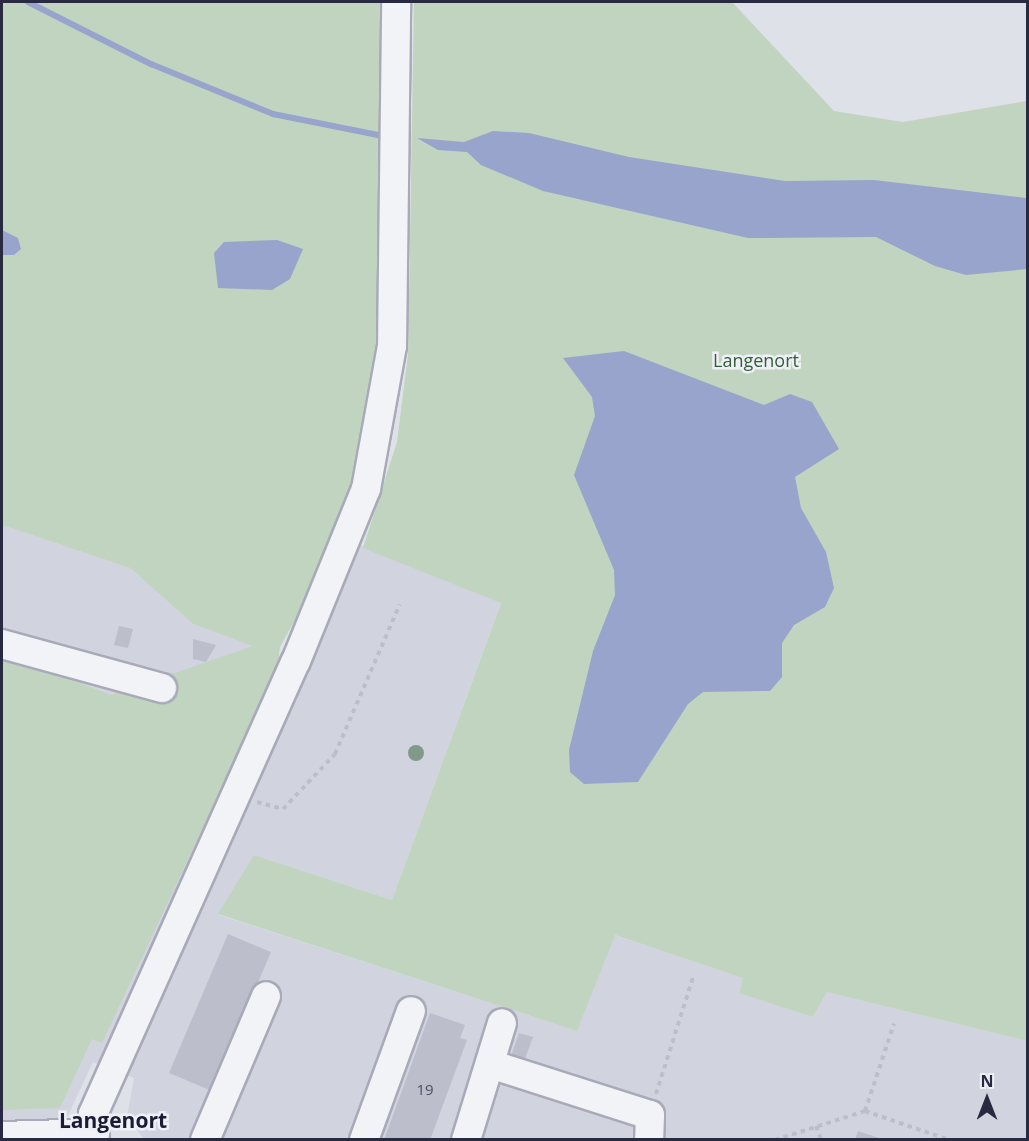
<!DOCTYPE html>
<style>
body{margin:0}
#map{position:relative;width:1029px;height:1141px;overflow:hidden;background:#dfe1e9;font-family:"Open Sans",sans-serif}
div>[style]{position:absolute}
.built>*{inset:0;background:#d1d3de}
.green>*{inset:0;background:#c0d4c0}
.water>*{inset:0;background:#98a4cb}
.stream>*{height:6px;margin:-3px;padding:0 3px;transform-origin:3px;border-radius:3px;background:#98a4cb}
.building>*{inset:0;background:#bcbecc}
.path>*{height:4px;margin-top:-2px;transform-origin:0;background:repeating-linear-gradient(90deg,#bdbfc8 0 4.5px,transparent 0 9px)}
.roads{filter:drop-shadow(2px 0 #a8aab7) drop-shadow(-2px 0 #a8aab7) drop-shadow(0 2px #a8aab7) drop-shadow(0 -2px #a8aab7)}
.minor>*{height:28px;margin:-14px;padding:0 14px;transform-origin:14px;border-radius:14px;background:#f2f3f7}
.trees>*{width:16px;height:16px;margin:-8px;border-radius:50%;background:#819987}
span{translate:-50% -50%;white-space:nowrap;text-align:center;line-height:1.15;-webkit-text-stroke:5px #eff0f7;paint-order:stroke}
.number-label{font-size:15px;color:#4c4f64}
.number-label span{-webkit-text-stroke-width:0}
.park-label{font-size:18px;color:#345e36}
.quarter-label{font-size:21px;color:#191c32;font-weight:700}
.frame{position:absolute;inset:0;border:3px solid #272a41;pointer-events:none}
.north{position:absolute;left:957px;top:1069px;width:60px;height:60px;-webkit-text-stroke:4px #eff0f7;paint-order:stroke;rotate:0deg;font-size:16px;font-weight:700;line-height:24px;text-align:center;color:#272a41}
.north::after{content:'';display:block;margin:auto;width:21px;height:27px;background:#272a41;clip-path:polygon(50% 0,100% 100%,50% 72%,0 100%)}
</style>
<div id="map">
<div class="built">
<div style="clip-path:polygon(2px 525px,130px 568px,193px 624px,295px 661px,348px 540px,501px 602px,392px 900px,254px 855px,219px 915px,577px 1031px,614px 935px,744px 978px,739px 992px,813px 1017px,827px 992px,1027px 1041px,1027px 1139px,144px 1139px,127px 1117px,134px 1078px,93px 1062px,57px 1139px,2px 1140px)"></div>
</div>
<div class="green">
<div style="clip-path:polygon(2px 2px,386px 2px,383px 342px,352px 488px,322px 571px,280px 647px,277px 669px,102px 1043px,92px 1039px,60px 1108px,2px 1110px,2px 654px,111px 695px,253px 646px,193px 624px,130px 568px,2px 525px)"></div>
<div style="clip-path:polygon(414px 2px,732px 2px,834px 111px,903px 122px,1027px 101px,1027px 198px,994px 196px,1021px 267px,1027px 269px,1027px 1041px,827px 992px,813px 1017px,739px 993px,743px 978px,615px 935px,577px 1031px,218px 914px,254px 855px,392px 900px,501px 603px,363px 548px,397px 442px,408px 355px)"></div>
</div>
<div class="water">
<div style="clip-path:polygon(493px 131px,529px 133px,629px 157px,785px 181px,874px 180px,1027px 198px,1027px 269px,966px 275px,935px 266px,876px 237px,748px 238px,543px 191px,481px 165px,467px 152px,438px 150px,417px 138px,464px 142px)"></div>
<div style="clip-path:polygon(2px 230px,18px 238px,21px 249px,14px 255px,2px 255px)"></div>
<div style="clip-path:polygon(277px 240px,303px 249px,290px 279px,272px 290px,218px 288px,214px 253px,224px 242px)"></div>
<div style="clip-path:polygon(624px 351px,764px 405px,790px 394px,812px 402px,839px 449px,795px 477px,801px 508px,826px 552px,834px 588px,825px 607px,794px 625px,782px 643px,782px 677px,770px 691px,703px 692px,688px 704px,638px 782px,584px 784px,570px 772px,569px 750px,593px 651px,615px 595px,614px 570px,574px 475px,595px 416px,592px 397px,563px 358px)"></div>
</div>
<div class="stream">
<div style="left:28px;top:2px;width:138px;rotate:26.8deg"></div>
<div style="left:151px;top:64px;width:132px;rotate:22.3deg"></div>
<div style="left:273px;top:114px;width:107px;rotate:11.3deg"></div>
</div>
<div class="building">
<div style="clip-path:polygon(119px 626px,133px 629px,128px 648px,114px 645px)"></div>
<div style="clip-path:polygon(193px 639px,216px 645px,206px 662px,193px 659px)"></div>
<div style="clip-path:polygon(228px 934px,271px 952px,212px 1091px,169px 1073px)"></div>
<div style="clip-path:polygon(430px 1013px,465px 1025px,460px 1038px,467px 1040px,430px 1140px,384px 1140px)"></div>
<div style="clip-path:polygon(519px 1033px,533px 1037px,523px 1064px,510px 1059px)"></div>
<div style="clip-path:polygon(858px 1131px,882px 1139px,882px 1140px,855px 1140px)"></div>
</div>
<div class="path">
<div style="left:257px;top:802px;width:27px;rotate:15deg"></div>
<div style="left:283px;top:809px;width:76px;rotate:-46.6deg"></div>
<div style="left:335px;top:754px;width:163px;rotate:-66.6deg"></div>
<div style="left:656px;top:1094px;width:126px;rotate:-72.4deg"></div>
<div style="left:865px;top:1111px;width:92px;rotate:-71.6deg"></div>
<div style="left:816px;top:1126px;width:15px;rotate:70deg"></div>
<div style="left:775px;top:1140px;width:95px;rotate:-17.9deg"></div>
<div style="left:865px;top:1111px;width:89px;rotate:19deg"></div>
</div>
<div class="roads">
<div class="minor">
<div style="left:2px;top:644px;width:166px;rotate:15.4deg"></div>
<div style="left:490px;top:1064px;width:168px;rotate:17.7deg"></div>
<div style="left:650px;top:1115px;width:25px;rotate:92deg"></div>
<div style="left:95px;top:1133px;width:19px;rotate:-96deg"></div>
<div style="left:93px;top:1114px;width:496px;rotate:-65.9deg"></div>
<div style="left:296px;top:661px;width:186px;rotate:-67.9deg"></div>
<div style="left:366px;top:489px;width:145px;rotate:-79.7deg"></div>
<div style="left:392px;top:346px;width:344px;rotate:-89.3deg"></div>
<div style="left:2px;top:1136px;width:93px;rotate:-1.8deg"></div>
<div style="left:205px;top:1140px;width:156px;rotate:-67deg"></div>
<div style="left:364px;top:1140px;width:137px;rotate:-70deg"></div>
<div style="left:466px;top:1140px;width:122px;rotate:-72.9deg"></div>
</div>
</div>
<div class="trees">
<div style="left:416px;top:753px"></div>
</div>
<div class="number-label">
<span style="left:425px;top:1090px">19</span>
</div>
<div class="park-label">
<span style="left:756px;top:360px">Langenort</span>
</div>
<div class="quarter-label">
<span style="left:113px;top:1120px">Langenort</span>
</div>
<div class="frame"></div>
<div class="north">N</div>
</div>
